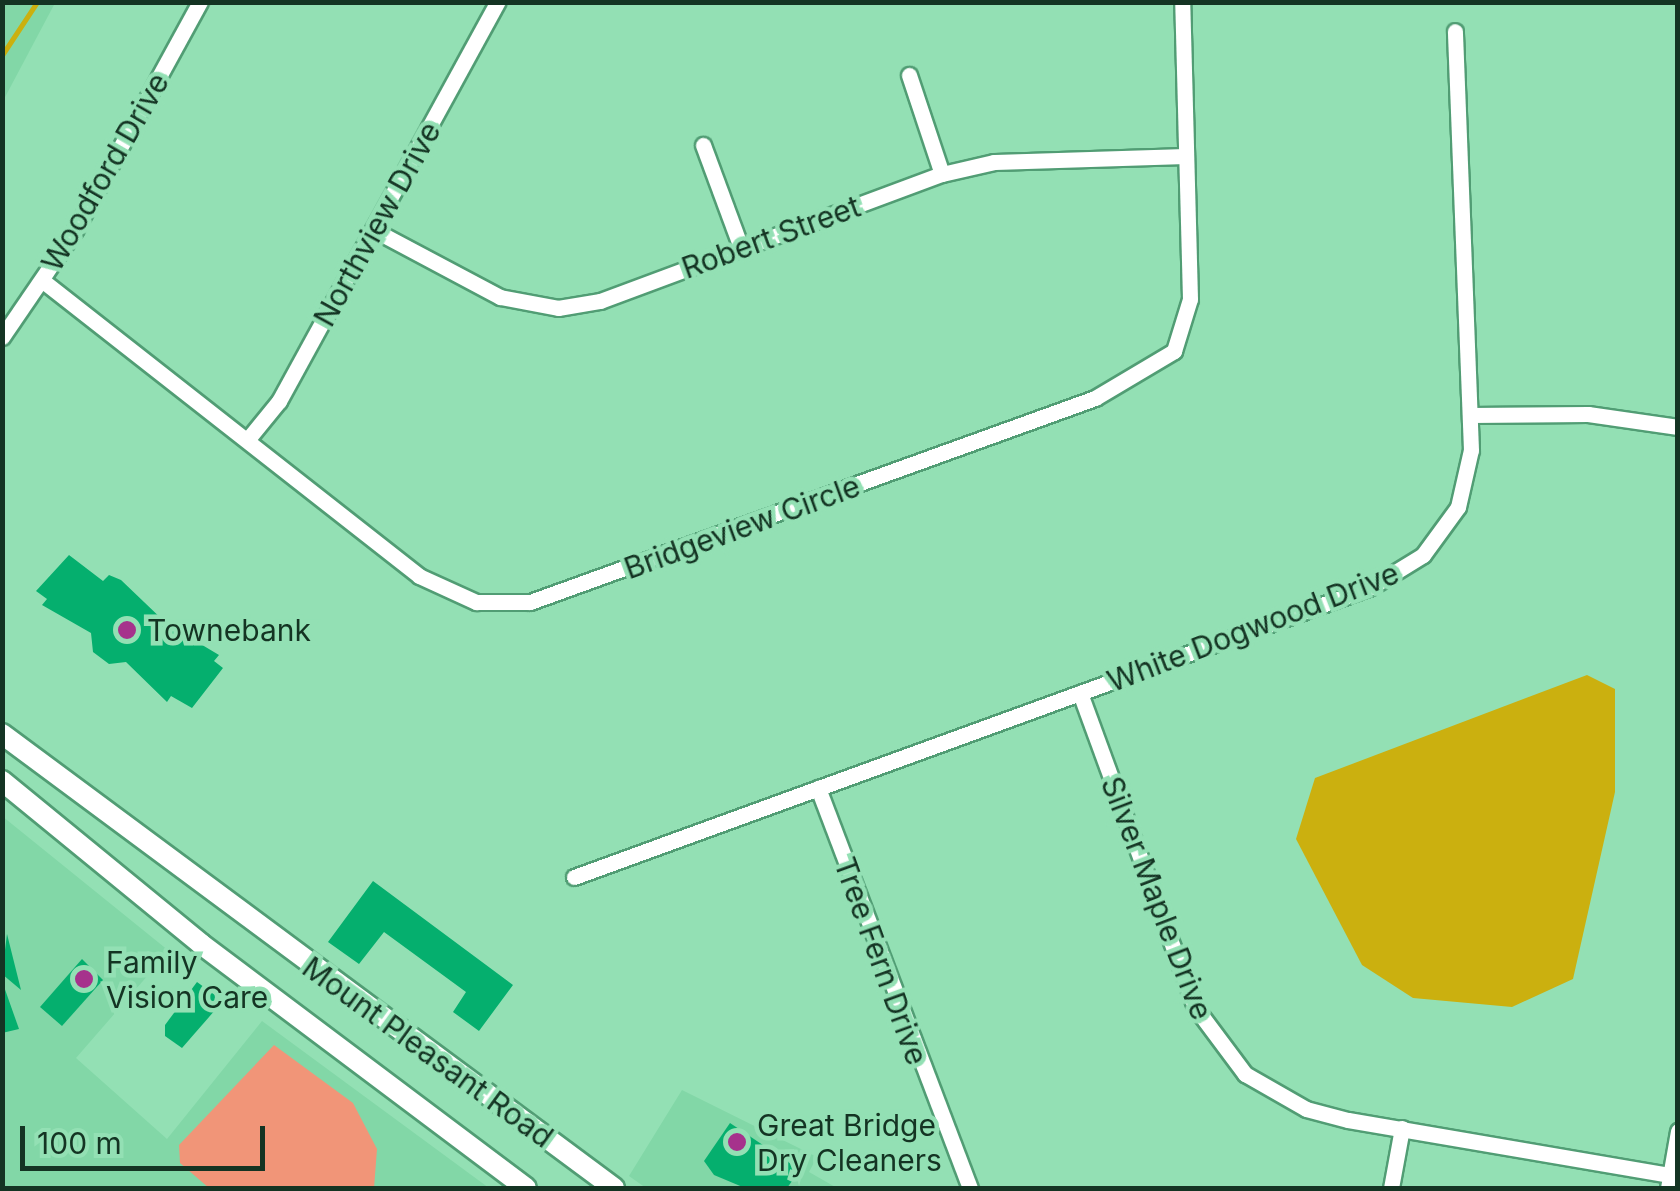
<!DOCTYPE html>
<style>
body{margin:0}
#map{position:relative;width:1680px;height:1191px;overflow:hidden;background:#93e0b4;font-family:Inter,sans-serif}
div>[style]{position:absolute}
.built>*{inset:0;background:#82d7a7}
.green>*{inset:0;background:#f19578}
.water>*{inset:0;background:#cbb00f}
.stream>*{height:5px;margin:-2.5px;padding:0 2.5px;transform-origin:2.5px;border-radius:2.5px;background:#cbb00f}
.building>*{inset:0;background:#05af6e}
.roads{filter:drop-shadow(2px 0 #519d74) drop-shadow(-2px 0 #519d74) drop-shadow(0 2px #519d74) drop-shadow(0 -2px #519d74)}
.minor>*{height:15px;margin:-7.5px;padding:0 7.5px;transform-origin:7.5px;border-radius:7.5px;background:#fff}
.major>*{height:20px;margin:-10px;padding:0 10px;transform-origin:10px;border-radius:10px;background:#fff}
.dots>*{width:28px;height:28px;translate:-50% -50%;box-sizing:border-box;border:5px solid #93e0b4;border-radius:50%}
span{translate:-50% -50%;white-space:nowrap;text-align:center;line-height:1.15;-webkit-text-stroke:9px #93e0b4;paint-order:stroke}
.street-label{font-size:30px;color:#143423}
.poi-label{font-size:30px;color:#143423}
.left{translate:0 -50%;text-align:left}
.frame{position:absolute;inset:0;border:5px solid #143423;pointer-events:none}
.scale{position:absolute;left:20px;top:1126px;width:245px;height:45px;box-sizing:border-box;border:5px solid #143423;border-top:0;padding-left:12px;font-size:30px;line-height:35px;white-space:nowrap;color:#143423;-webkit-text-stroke:8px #93e0b4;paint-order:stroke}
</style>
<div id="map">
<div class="built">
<div style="clip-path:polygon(3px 2px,55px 3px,3px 101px,2px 3px)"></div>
<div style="clip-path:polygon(2px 816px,169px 951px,76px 1058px,167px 1139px,262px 1021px,489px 1188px,3px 1188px)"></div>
<div style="clip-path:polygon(682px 1090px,817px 1157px,809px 1172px,837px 1188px,646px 1188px,629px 1176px)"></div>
</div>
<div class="green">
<div style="clip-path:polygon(274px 1045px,353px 1103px,377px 1149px,374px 1188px,209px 1188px,180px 1163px,179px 1145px)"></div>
</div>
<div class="water">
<div style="clip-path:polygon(1587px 675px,1615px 689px,1615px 792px,1573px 979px,1512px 1007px,1413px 998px,1362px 965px,1296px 839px,1315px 778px)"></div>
</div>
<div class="stream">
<div style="left:2px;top:55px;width:64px;rotate:-56.6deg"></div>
</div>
<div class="building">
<div style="clip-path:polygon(69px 555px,103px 581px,109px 575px,121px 580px,167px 624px,219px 655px,214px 661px,223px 668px,192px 708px,171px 696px,167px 702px,126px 662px,109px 664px,93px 652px,91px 633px,42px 605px,47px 599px,36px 591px)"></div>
<div style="clip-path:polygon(373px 881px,513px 985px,479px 1031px,453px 1012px,466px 992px,384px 932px,359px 964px,328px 942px)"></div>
<div style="clip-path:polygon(7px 934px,21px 990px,2px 974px)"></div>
<div style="clip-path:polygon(82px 959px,103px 980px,62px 1026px,40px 1007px)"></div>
<div style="clip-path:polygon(2px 981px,19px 1029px,2px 1033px)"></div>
<div style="clip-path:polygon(197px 982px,223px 1001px,182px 1048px,165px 1036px,165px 1025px)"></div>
<div style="clip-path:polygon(730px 1123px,800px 1170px,787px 1188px,745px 1188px,714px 1175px,704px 1161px)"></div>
</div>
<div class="roads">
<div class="minor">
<div style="left:909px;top:75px;width:104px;rotate:71.6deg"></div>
<div style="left:703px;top:145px;width:110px;rotate:69.7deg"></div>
<div style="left:374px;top:230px;width:143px;rotate:28deg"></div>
<div style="left:500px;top:297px;width:59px;rotate:10.7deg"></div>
<div style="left:558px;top:308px;width:43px;rotate:-9.5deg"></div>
<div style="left:600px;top:301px;width:365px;rotate:-20.4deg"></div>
<div style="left:942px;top:174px;width:53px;rotate:-13deg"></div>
<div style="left:994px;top:162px;width:192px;rotate:-1.8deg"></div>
<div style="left:43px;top:281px;width:478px;rotate:38.1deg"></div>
<div style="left:419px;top:576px;width:63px;rotate:24.5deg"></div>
<div style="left:476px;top:602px;width:54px"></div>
<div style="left:530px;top:602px;width:601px;rotate:-19.85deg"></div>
<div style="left:1095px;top:398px;width:92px;rotate:-30.7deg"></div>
<div style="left:1174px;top:351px;width:54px;rotate:-72.9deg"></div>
<div style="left:1190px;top:299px;width:297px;rotate:-91.5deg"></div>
<div style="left:2px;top:337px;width:130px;rotate:-55.7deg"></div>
<div style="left:75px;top:230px;width:260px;rotate:-61.3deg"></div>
<div style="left:1470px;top:415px;width:118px;rotate:-0.5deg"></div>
<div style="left:1588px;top:414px;width:91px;rotate:8.2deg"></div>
<div style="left:248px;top:439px;width:49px;rotate:-50.8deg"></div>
<div style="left:279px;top:401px;width:455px;rotate:-61.3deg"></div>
<div style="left:1080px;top:693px;width:334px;rotate:69.9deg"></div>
<div style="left:1195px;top:1007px;width:84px;rotate:53.3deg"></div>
<div style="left:1245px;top:1074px;width:70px;rotate:29.8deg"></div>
<div style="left:1306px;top:1109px;width:43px;rotate:14.7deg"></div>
<div style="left:1348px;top:1120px;width:327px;rotate:9.7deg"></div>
<div style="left:818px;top:788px;width:428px;rotate:69.2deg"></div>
<div style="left:574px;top:877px;width:848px;rotate:-19.99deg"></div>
<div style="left:1371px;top:587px;width:61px;rotate:-31.6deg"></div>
<div style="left:1423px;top:555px;width:59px;rotate:-53.9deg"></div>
<div style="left:1458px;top:507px;width:58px;rotate:-77.2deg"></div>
<div style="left:1471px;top:450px;width:419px;rotate:-92.2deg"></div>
<div style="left:1391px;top:1188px;width:61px;rotate:-79.6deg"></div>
<div style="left:1668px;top:1188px;width:58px;rotate:-80deg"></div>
</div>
<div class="major">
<div style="left:2px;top:734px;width:762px;rotate:36.57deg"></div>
<div style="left:2px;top:781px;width:257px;rotate:39.3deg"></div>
<div style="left:201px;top:944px;width:406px;rotate:36.9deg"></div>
</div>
</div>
<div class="dots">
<div style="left:127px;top:630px;background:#a6328c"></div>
<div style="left:84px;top:979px;background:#a6328c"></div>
<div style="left:737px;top:1142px;background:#a6328c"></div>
</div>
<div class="street-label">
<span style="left:105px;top:172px;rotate:-60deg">Woodford Drive</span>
<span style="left:377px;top:224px;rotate:-61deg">Northview Drive</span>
<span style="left:771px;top:237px;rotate:-20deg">Robert Street</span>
<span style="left:742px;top:527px;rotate:-20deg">Bridgeview Circle</span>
<span style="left:1253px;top:627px;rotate:-21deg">White Dogwood Drive</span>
<span style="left:1157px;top:898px;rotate:69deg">Silver Maple Drive</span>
<span style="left:881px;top:961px;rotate:70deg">Tree Fern Drive</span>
<span style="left:428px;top:1052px;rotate:36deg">Mount Pleasant Road</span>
</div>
<div class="poi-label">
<span class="left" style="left:147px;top:630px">Townebank</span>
<span class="left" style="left:106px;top:979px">Family<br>Vision Care</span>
<span class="left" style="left:757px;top:1142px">Great Bridge<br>Dry Cleaners</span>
</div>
<div class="frame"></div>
<div class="scale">100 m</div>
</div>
